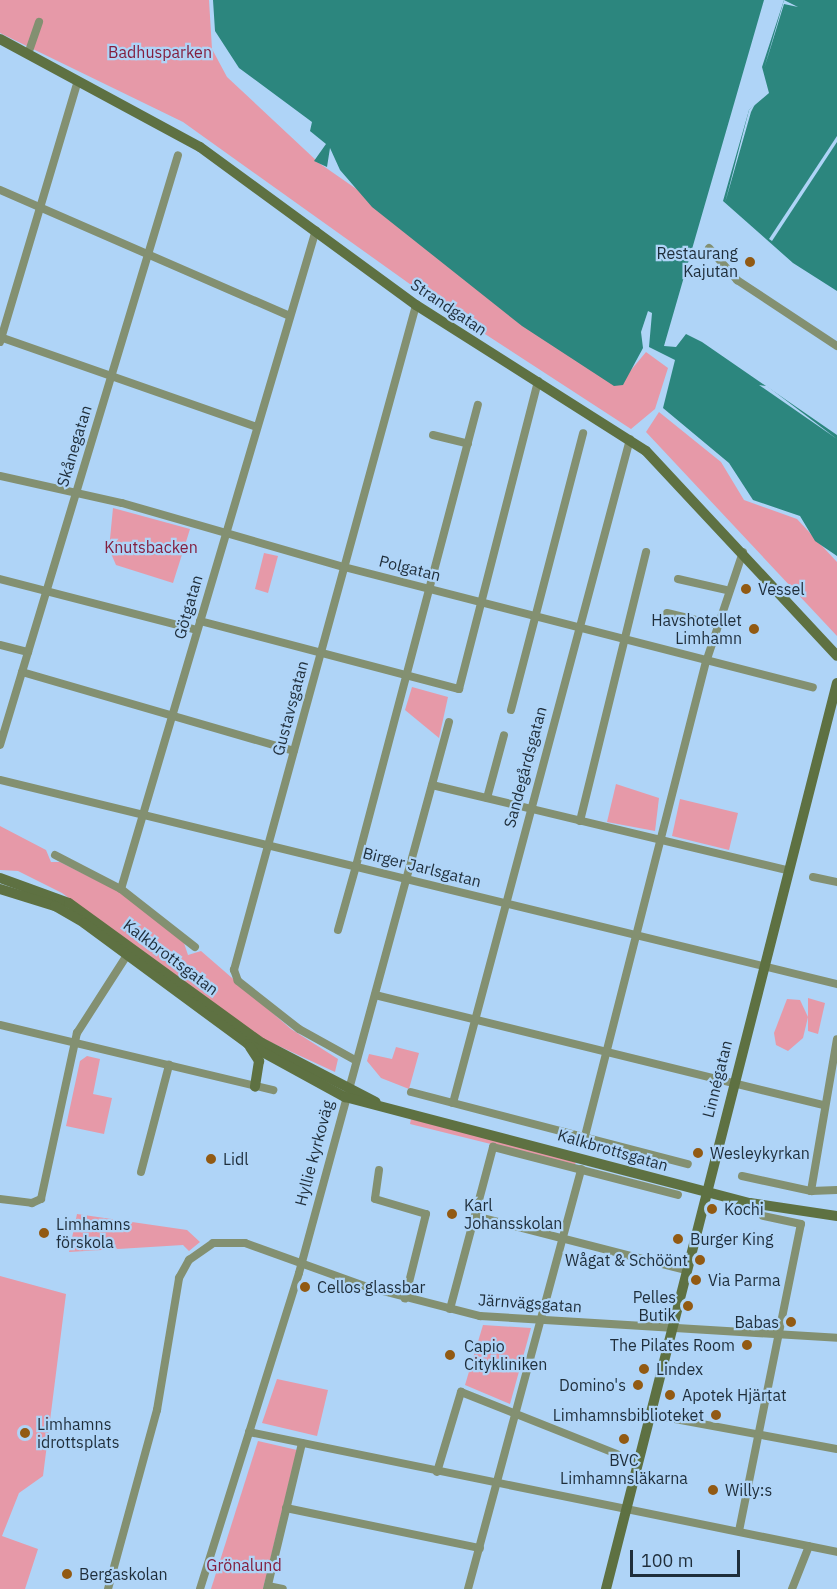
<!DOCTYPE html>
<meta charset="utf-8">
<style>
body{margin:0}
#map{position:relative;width:837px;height:1589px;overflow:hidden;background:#afd4f7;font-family:"IBM Plex Sans",sans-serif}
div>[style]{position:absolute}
.green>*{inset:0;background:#e699a8}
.water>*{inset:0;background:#2c867e}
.pier>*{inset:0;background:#afd4f7}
.street>*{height:8px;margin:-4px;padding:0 4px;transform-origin:4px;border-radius:4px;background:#839071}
.secondary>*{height:10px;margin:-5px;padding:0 5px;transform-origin:5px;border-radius:5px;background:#5e7142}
.dots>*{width:16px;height:16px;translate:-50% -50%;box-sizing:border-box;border:3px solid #afd4f7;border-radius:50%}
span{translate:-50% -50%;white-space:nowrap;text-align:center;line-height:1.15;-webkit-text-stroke:4.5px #afd4f7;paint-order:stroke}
.park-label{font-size:16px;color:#831f3f}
.poi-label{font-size:16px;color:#1f2e3b}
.right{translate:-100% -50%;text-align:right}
.left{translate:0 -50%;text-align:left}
.street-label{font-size:16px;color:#1f2e3b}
.scale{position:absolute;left:630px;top:1550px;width:110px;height:27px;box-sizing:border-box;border:3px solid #1f2e3b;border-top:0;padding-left:8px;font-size:18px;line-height:21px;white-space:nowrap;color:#1f2e3b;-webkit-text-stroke:4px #afd4f7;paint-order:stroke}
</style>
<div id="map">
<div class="green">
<div style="clip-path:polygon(0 0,209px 0,212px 49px,227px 77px,319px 163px,626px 376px,646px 352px,668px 368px,655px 409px,631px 429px,428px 297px,183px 122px,0 33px)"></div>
<div style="clip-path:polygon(659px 412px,721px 462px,744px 500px,797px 519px,837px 562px,837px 636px,646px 432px)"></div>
<div style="clip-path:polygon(113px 508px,190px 529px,173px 583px,116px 565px,109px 549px)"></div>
<div style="clip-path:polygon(264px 553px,278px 556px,268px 593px,255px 589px)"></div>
<div style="clip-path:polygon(412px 687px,448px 697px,439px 738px,405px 710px)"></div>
<div style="clip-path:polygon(616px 784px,659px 798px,655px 831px,607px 822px)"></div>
<div style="clip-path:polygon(680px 799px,738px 813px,729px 850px,672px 836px)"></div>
<div style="clip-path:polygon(0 826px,46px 850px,51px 862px,60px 862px,124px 894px,184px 943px,188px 955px,201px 951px,291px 1029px,338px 1059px,335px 1072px,255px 1035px,62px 893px,18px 871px,0 870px)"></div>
<div style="clip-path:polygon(808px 998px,825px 1003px,818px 1034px,808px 1031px)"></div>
<div style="clip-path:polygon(787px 999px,800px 1000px,808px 1017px,803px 1038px,788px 1051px,776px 1045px,774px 1033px)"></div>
<div style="clip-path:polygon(396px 1047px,419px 1053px,409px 1089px,381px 1078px,367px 1061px,369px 1054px,392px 1059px)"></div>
<div style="clip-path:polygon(87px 1056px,100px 1059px,93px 1094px,112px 1098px,104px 1134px,66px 1126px,80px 1061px)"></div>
<div style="clip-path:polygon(411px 1119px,576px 1161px,575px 1165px,410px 1124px)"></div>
<div style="clip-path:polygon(77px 1214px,187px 1230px,200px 1242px,189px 1251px,183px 1245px,69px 1252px)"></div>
<div style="clip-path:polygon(0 1276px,66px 1294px,43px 1476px,19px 1493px,2px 1536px,38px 1549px,25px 1589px,0 1589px)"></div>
<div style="clip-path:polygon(483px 1325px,531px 1328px,510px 1404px,465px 1385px)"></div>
<div style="clip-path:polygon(277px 1379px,328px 1390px,317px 1436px,262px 1423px)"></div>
<div style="clip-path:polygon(258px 1441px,297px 1450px,263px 1589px,211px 1589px)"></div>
</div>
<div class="water">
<div style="clip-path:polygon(213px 0,764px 0,664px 346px,676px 347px,686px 334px,702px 342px,837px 435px,837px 556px,815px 541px,800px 516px,753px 500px,729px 463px,663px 408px,675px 360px,649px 347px,652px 313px,648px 311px,641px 332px,643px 348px,623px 385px,614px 386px,522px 326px,372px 207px,340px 170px,330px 148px,327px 167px,314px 161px,326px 144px,310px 131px,312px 122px,239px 68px,215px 31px)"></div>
<div style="clip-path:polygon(784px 0,837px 0,837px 291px,793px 263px,723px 201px,749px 110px,769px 93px,762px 67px)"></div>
</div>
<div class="pier">
<div style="clip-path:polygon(784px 0,798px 7px,784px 4px,764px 69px)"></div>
<div style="clip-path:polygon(755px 104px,751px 112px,725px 203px,749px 110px)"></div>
<div style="clip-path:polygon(837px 136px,837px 142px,772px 241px,769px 239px)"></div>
<div style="clip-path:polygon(759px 385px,767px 386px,837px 439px)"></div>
</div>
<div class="street">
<div style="left:28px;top:54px;width:34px;rotate:-71deg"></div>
<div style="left:0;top:190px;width:316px;rotate:23.5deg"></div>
<div style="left:709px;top:248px;width:43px;rotate:48.8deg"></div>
<div style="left:737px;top:280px;width:120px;rotate:33.4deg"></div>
<div style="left:0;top:337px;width:272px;rotate:19.3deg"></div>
<div style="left:0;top:342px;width:272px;rotate:-73.4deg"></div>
<div style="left:433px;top:435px;width:36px;rotate:14deg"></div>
<div style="left:0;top:476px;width:125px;rotate:12.5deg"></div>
<div style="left:122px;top:503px;width:231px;rotate:16.1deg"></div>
<div style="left:344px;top:567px;width:484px;rotate:14.4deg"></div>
<div style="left:0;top:579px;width:203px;rotate:14.5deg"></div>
<div style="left:678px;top:579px;width:49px;rotate:12.9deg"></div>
<div style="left:667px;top:613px;width:51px;rotate:13.5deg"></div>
<div style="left:200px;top:621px;width:268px;rotate:14.7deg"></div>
<div style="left:459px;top:689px;width:318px;rotate:-75.6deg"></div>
<div style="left:0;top:645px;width:29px;rotate:14deg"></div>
<div style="left:22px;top:672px;width:283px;rotate:16.2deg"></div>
<div style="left:511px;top:710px;width:286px;rotate:-75.4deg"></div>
<div style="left:0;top:745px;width:616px;rotate:-73.21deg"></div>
<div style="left:0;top:780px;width:862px;rotate:13.7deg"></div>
<div style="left:432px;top:785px;width:364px;rotate:13.5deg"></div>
<div style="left:487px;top:798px;width:65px;rotate:-74.9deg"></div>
<div style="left:580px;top:821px;width:277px;rotate:-76.2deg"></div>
<div style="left:55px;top:855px;width:74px;rotate:27.3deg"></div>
<div style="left:121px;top:889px;width:94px;rotate:38.1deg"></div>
<div style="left:356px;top:866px;width:477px;rotate:-75.2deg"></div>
<div style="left:813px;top:877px;width:25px;rotate:12deg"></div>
<div style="left:121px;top:889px;width:687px;rotate:-73.52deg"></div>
<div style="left:338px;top:930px;width:66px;rotate:-74.3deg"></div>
<div style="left:375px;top:995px;width:461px;rotate:13.8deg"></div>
<div style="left:0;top:1025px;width:281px;rotate:13.4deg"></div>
<div style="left:355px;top:1060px;width:64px;rotate:-151deg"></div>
<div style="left:299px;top:1029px;width:78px;rotate:-141.8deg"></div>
<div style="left:238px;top:981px;width:12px;rotate:-110deg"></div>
<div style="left:234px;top:970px;width:689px;rotate:-74.69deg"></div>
<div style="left:411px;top:1092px;width:286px;rotate:14.6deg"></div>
<div style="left:453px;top:1103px;width:687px;rotate:-75.07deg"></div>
<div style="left:585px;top:1136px;width:489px;rotate:-75.7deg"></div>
<div style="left:706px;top:662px;width:116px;rotate:-71.4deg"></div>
<div style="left:379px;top:1170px;width:29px;rotate:98deg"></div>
<div style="left:375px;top:1199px;width:53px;rotate:16.4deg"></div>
<div style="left:426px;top:1214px;width:87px;rotate:104deg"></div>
<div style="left:141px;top:1172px;width:111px;rotate:-75.3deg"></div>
<div style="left:742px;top:1176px;width:71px;rotate:12.3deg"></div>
<div style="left:811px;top:1191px;width:26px;rotate:-2deg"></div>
<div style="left:811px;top:1191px;width:154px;rotate:-80.3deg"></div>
<div style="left:0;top:1199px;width:32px;rotate:7deg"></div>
<div style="left:32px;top:1203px;width:10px;rotate:-24deg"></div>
<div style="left:41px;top:1199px;width:170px;rotate:-77.8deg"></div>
<div style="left:77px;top:1033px;width:93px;rotate:-57.3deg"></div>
<div style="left:475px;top:1216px;width:217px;rotate:14.4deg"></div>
<div style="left:450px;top:1309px;width:168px;rotate:-75.1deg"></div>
<div style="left:493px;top:1147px;width:191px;rotate:14.5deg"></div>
<div style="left:648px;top:1414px;width:192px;rotate:10.5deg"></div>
<div style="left:249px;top:1432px;width:600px;rotate:11.53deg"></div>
<div style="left:437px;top:1472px;width:84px;rotate:-73.3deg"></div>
<div style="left:461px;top:1392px;width:168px;rotate:21.7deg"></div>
<div style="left:286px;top:1508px;width:198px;rotate:11.7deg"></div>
<div style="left:739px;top:1531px;width:313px;rotate:-78.6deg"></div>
<div style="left:801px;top:1224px;width:39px;rotate:-168deg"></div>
<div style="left:268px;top:1586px;width:15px;rotate:11deg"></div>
<div style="left:108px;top:1589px;width:186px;rotate:-74.7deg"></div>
<div style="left:157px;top:1410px;width:134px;rotate:-80.5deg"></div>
<div style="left:179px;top:1278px;width:21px;rotate:-61deg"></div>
<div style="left:189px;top:1260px;width:29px;rotate:-35deg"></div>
<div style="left:213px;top:1243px;width:32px"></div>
<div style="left:245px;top:1243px;width:130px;rotate:19.8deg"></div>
<div style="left:367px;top:1287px;width:117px;rotate:14.4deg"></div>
<div style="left:480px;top:1316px;width:358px;rotate:3.5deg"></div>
<div style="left:200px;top:1589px;width:331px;rotate:-72.6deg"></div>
<div style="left:299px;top:1273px;width:571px;rotate:-74.77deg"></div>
<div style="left:267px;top:1589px;width:150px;rotate:-76.5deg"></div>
<div style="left:468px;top:1589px;width:435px;rotate:-74.9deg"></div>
<div style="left:792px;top:1589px;width:46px;rotate:-68.4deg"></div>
</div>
<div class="secondary">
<div style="left:0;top:39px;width:227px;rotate:28.4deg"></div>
<div style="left:200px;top:147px;width:268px;rotate:36.2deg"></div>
<div style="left:416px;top:305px;width:272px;rotate:32.4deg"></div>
<div style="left:646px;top:451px;width:280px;rotate:47deg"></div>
<div style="left:0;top:878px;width:73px;rotate:19.9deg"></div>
<div style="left:69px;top:903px;width:238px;rotate:36deg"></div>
<div style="left:262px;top:1043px;width:128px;rotate:27.4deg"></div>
<div style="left:0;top:889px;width:58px;rotate:17.2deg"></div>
<div style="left:55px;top:906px;width:34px;rotate:30deg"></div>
<div style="left:84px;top:923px;width:204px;rotate:36.4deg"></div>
<div style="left:248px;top:1044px;width:111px;rotate:28.7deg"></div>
<div style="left:345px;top:1097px;width:419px;rotate:14.7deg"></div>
<div style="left:750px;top:1203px;width:88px;rotate:8.5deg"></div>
<div style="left:250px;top:1047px;width:17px;rotate:57deg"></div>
<div style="left:259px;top:1061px;width:26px;rotate:99deg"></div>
<div style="left:606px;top:1589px;width:935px;rotate:-75.7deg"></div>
</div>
<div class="dots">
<div style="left:750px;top:262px;background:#925a13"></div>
<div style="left:746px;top:589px;background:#925a13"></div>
<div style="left:754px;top:629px;background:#925a13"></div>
<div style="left:698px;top:1153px;background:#925a13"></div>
<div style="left:211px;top:1159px;background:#925a13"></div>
<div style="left:712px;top:1209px;background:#925a13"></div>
<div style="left:452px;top:1214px;background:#925a13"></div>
<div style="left:44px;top:1233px;background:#925a13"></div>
<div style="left:678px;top:1239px;background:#925a13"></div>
<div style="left:700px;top:1260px;background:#925a13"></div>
<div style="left:696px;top:1280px;background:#925a13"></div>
<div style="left:305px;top:1287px;background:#925a13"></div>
<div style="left:688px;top:1306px;background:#925a13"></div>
<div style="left:791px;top:1322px;background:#925a13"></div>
<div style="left:747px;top:1345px;background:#925a13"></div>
<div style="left:450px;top:1355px;background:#925a13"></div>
<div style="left:644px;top:1369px;background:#925a13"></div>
<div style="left:638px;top:1385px;background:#925a13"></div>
<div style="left:670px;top:1395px;background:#925a13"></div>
<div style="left:716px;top:1415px;background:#925a13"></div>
<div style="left:25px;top:1433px;background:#925a13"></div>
<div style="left:624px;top:1439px;background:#925a13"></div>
<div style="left:713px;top:1490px;background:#925a13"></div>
<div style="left:67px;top:1574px;background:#925a13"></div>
</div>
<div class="park-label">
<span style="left:160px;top:52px">Badhusparken</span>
<span style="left:151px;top:547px">Knutsbacken</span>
<span style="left:244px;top:1565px">Grönalund</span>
</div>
<div class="poi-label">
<span class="right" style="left:738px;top:262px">Restaurang<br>Kajutan</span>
<span class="left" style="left:758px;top:589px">Vessel</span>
<span class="right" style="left:742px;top:629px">Havshotellet<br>Limhamn</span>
<span class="left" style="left:710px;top:1153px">Wesleykyrkan</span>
<span class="left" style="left:223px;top:1159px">Lidl</span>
<span class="left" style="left:464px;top:1214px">Karl<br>Johansskolan</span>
<span class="left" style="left:724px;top:1209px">Kochi</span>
<span class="left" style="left:56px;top:1233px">Limhamns<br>förskola</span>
<span class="left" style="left:690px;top:1239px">Burger King</span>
<span class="right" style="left:688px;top:1260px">Wågat &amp; Schöönt</span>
<span class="left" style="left:708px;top:1280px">Via Parma</span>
<span class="left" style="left:317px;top:1287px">Cellos glassbar</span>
<span class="right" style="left:676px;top:1306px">Pelles<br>Butik</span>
<span class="right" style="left:779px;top:1322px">Babas</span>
<span class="right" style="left:735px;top:1345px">The Pilates Room</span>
<span class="left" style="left:464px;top:1355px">Capio<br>Citykliniken</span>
<span class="left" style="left:656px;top:1369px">Lindex</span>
<span class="right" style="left:626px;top:1385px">Domino's</span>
<span class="left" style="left:682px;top:1395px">Apotek Hjärtat</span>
<span class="right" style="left:704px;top:1415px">Limhamnsbiblioteket</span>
<span class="left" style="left:37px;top:1433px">Limhamns<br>idrottsplats</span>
<span style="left:624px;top:1469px">BVC<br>Limhamnsläkarna</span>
<span class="left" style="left:725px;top:1490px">Willy:s</span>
<span class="left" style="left:79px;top:1574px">Bergaskolan</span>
</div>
<div class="street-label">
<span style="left:449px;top:307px;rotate:34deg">Strandgatan</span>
<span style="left:74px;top:446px;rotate:-73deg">Skånegatan</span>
<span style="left:410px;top:568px;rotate:14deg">Polgatan</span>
<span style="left:188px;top:607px;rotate:-74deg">Götgatan</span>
<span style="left:290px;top:708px;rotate:-75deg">Gustavsgatan</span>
<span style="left:525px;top:767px;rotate:-75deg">Sandegårdsgatan</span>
<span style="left:422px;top:867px;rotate:14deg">Birger Jarlsgatan</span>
<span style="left:171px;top:957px;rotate:37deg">Kalkbrottsgatan</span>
<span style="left:717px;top:1079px;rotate:-76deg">Linnégatan</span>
<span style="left:613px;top:1150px;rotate:16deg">Kalkbrottsgatan</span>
<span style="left:314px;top:1153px;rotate:-75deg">Hyllie kyrkoväg</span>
<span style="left:530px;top:1303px;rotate:4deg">Järnvägsgatan</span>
</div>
<div class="scale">100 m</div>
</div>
